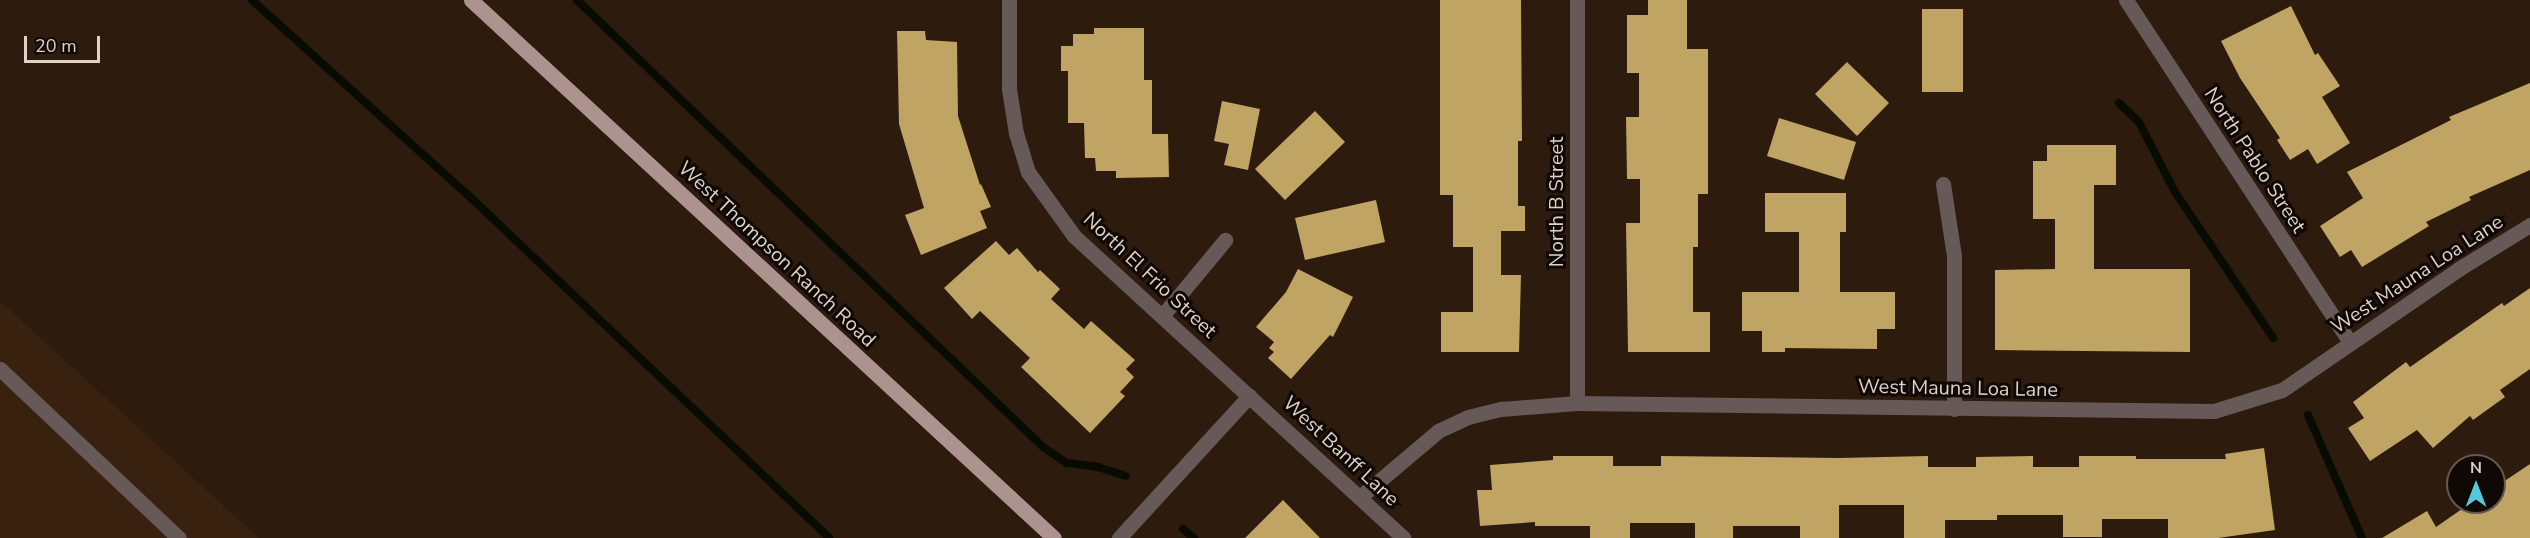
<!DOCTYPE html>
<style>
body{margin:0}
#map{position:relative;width:2530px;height:538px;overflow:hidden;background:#2d1b0e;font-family:"Nunito Sans",sans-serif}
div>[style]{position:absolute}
.built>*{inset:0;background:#38210e}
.stream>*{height:8px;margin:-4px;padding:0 4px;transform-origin:4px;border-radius:4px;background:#080b00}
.building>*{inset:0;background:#bfa463}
.minor>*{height:15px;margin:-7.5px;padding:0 7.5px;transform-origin:7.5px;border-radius:7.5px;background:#665958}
.major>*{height:15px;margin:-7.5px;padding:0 7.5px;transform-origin:7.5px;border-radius:7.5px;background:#ac938f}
span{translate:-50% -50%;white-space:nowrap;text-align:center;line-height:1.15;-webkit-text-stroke:6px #0f0804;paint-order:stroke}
.street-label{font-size:20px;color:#ded2c9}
.north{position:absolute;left:2446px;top:454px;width:60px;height:60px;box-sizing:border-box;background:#0f0804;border:2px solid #625953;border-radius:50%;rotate:0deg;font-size:16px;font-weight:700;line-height:24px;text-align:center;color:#ded2c9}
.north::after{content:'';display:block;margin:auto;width:21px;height:27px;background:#54cadd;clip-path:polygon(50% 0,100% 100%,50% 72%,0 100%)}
.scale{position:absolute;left:24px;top:36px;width:76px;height:27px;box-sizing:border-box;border:3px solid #ded2c9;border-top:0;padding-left:8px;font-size:18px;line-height:21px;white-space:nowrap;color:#ded2c9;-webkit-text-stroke:4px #0f0804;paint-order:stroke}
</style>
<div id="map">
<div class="built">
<div style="clip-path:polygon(0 301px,259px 538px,0 538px)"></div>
</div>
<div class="stream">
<div style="left:252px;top:0;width:290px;rotate:42.1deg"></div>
<div style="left:467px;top:194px;width:499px;rotate:43.5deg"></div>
<div style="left:577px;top:0;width:646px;rotate:43.81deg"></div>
<div style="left:1043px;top:447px;width:29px;rotate:34deg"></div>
<div style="left:1067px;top:463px;width:31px;rotate:7deg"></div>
<div style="left:1098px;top:467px;width:29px;rotate:18deg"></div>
<div style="left:2119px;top:103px;width:28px;rotate:44deg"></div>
<div style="left:2139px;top:122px;width:79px;rotate:62.8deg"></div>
<div style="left:2175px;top:192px;width:176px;rotate:56.1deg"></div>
<div style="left:2308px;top:415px;width:134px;rotate:66.3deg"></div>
<div style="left:1183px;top:529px;width:14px;rotate:39deg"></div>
</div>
<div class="building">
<div style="clip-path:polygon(1440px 0,1521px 0,1522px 141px,1518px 141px,1518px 206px,1525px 206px,1525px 231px,1501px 231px,1501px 275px,1521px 275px,1519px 352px,1441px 352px,1441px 312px,1473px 312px,1473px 247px,1453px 247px,1453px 195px,1440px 195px)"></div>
<div style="clip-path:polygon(1648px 0,1687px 0,1687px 49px,1708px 49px,1708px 194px,1698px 194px,1698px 247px,1693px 247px,1693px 312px,1710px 312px,1710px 352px,1628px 352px,1626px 223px,1640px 223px,1640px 179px,1627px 179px,1626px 117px,1639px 117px,1639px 73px,1627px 73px,1627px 15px,1648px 15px)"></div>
<div style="clip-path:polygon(2291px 6px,2315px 55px,2318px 53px,2340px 86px,2322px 97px,2350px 143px,2317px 164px,2308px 149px,2290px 160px,2277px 140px,2280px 138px,2240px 78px,2221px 41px)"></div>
<div style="clip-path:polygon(1922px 9px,1963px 9px,1963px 92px,1922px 92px)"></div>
<div style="clip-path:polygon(1094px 28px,1144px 28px,1144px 80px,1152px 80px,1152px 134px,1168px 134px,1169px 177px,1116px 178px,1116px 171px,1096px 171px,1095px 158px,1085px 158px,1084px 123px,1068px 123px,1068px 71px,1061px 71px,1061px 46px,1073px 46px,1073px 34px,1094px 34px)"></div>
<div style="clip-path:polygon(897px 31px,925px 31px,926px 40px,957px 42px,958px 116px,980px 185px,981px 184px,991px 207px,980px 211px,987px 228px,921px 255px,905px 215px,924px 208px,899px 124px)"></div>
<div style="clip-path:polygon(1847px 62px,1889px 103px,1857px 136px,1815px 94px)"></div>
<div style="clip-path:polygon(2530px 83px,2530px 170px,2469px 197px,2471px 200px,2426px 222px,2429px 226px,2362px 267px,2351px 250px,2340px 257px,2320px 226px,2363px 198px,2347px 172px,2451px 120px,2449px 117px)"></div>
<div style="clip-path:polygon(1222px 101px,1260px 109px,1248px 170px,1224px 165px,1229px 144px,1214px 141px)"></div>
<div style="clip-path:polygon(1315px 111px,1345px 142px,1285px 200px,1255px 169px)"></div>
<div style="clip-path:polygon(1779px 118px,1856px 142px,1844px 180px,1767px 156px)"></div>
<div style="clip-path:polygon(2047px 145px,2116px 145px,2116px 185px,2094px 185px,2094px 269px,2190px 269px,2190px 352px,1995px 350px,1995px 270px,2055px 269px,2055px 219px,2033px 219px,2033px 161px,2047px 161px)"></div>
<div style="clip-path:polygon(1765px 193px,1846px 193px,1846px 232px,1840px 232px,1840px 292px,1895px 292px,1895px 329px,1877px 329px,1877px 349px,1785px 348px,1785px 352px,1762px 352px,1762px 331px,1742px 331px,1742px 292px,1799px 292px,1799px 232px,1765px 232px)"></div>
<div style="clip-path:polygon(1376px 200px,1385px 242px,1305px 260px,1295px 218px)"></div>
<div style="clip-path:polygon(996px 241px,1009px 255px,1017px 248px,1038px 272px,1040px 270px,1060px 289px,1051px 299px,1084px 329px,1091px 321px,1135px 360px,1126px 369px,1134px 377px,1120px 392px,1125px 396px,1090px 433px,1021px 367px,1030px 358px,980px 311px,972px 319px,944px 288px)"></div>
<div style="clip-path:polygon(1298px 269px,1353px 297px,1333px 337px,1330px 335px,1291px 379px,1268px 358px,1274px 352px,1269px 348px,1274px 342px,1256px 327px,1286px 292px)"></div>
<div style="clip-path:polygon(2530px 288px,2530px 369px,2500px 390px,2505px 397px,2473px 420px,2470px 416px,2433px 448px,2417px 430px,2370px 461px,2348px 428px,2364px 418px,2353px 402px,2406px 362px,2410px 367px,2502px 303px,2504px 306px)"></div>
<div style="clip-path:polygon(2264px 448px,2275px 530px,2218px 538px,2168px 538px,2168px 519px,2102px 519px,2102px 537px,2063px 537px,2063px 515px,1997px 515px,1997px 520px,1945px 520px,1945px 538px,1904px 538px,1904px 505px,1839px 505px,1839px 538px,1800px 538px,1800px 526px,1733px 526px,1733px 538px,1695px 538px,1695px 523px,1630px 523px,1630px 538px,1590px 538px,1590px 526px,1535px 526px,1535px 522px,1480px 526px,1477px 490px,1492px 490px,1490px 465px,1553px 460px,1553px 456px,1613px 456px,1613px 466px,1661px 466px,1661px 456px,1839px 458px,1928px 456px,1928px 467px,1976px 467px,1976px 457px,2033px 456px,2033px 467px,2079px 467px,2079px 456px,2136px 456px,2136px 459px,2226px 459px,2225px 454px)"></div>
<div style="clip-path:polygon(2530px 464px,2530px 538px,2382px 538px,2427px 511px,2436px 527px,2472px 502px,2494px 502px,2494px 488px)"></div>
<div style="clip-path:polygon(1283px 500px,1320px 538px,1245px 538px)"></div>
</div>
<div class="minor">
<div style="left:1009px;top:0;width:89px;rotate:90deg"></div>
<div style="left:1009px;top:89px;width:45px;rotate:81deg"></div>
<div style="left:1016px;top:133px;width:41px;rotate:72.9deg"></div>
<div style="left:1028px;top:172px;width:79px;rotate:54.3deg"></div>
<div style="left:1074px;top:236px;width:447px;rotate:42.5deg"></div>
<div style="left:2126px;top:0;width:409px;rotate:56.8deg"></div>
<div style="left:1943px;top:184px;width:73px;rotate:81.3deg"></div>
<div style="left:1954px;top:256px;width:153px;rotate:90deg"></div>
<div style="left:1162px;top:316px;width:99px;rotate:-50.3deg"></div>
<div style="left:0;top:369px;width:246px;rotate:43.4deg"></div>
<div style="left:1577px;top:403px;width:403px;rotate:-90deg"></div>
<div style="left:1360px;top:497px;width:102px;rotate:-40.2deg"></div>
<div style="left:1438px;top:431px;width:33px;rotate:-25deg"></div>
<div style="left:1468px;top:417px;width:34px;rotate:-14deg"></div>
<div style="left:1501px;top:409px;width:76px;rotate:-4.5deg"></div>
<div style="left:1577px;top:403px;width:637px;rotate:0.72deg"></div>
<div style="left:2214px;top:411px;width:71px;rotate:-17.2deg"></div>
<div style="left:2282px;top:390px;width:216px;rotate:-34.4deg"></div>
<div style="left:2460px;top:268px;width:82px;rotate:-31.6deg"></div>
<div style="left:1119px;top:538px;width:193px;rotate:-47.5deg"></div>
</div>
<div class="major">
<div style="left:471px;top:0;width:793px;rotate:42.7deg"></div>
</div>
<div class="street-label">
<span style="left:2255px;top:160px;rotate:57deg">North Pablo Street</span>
<span style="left:1556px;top:202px;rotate:-90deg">North B Street</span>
<span style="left:777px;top:254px;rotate:43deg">West Thompson Ranch Road</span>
<span style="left:2417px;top:274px;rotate:-33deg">West Mauna Loa Lane</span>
<span style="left:1150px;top:275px;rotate:43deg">North El Frio Street</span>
<span style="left:1958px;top:388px;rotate:1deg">West Mauna Loa Lane</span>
<span style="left:1341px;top:451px;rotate:43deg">West Banff Lane</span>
</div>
<div class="north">N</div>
<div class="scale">20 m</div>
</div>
